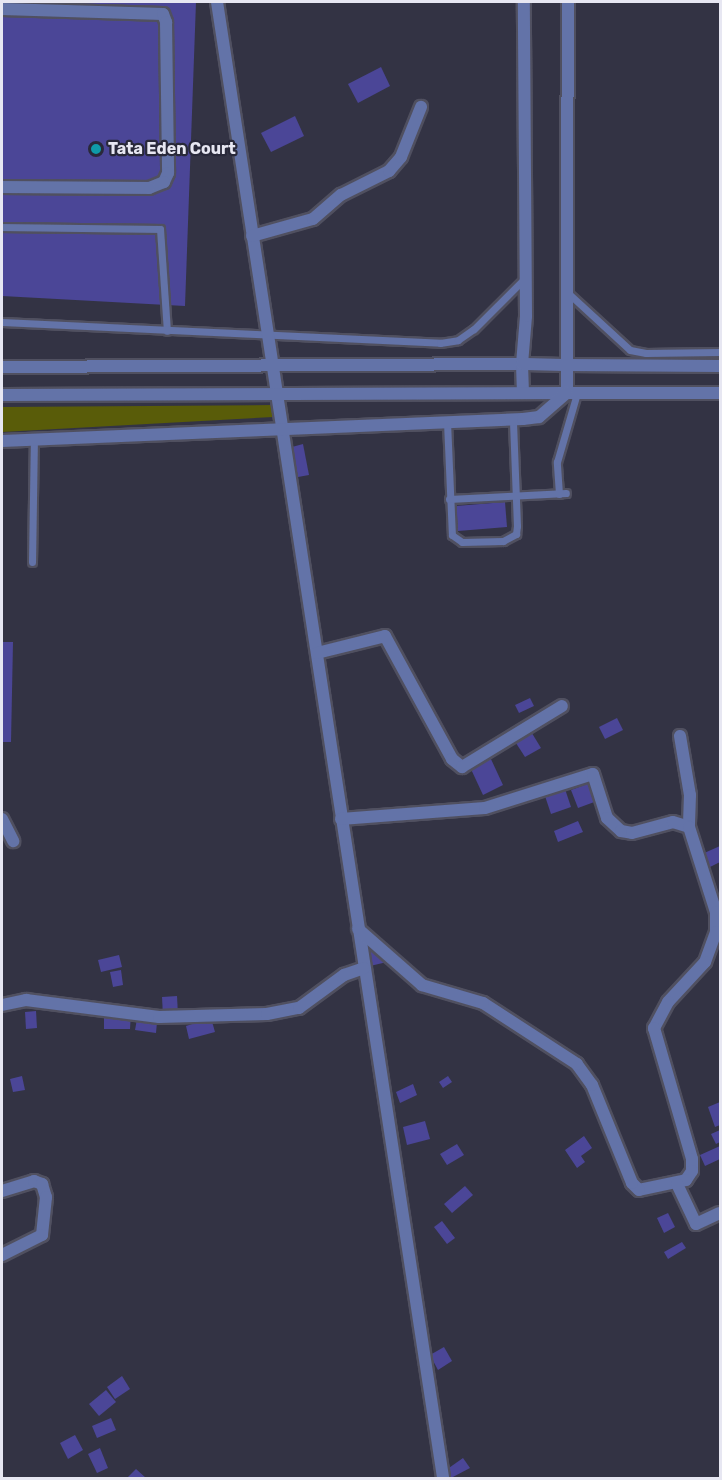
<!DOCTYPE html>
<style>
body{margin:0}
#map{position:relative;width:722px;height:1480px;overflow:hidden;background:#334;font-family:Rubik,sans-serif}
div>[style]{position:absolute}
.green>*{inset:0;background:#595c09}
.building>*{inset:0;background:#4b4697}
.roads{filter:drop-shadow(2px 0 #505060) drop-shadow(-2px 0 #505060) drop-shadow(0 2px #505060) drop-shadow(0 -2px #505060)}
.service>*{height:7px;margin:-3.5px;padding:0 3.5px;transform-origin:3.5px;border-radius:3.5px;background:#6373a8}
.minor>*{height:12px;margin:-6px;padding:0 6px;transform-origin:6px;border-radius:6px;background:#6373a8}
.tertiary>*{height:12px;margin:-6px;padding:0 6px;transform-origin:6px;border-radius:6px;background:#6373a8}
.dots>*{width:16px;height:16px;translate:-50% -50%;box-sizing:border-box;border:3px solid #29293a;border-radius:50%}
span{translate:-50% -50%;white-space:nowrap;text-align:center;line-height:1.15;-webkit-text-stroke:4.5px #29293a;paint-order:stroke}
.poi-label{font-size:16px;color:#e7e7f2;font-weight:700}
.left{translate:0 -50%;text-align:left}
.frame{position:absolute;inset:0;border:3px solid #e7e7f2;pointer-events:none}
</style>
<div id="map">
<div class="green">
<div style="clip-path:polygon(273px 405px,273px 417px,2px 432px,2px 407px)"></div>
</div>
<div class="building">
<div style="clip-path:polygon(2px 2px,196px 2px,185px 306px,2px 296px)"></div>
<div style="clip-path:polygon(381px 67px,390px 86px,358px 103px,348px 84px)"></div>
<div style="clip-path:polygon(295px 116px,304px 136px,271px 152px,261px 133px)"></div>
<div style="clip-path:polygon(303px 444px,309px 475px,298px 477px,292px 447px)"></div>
<div style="clip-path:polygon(505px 502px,507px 527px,458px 531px,456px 506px)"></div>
<div style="clip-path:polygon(2px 642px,13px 642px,11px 742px,2px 742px)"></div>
<div style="clip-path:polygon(530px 698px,534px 706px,519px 713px,515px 705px)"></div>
<div style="clip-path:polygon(617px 718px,623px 730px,605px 739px,599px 727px)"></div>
<div style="clip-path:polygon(530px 730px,541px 748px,525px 757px,514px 740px)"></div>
<div style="clip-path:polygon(490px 757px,503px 785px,483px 795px,470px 767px)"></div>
<div style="clip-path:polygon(590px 783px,597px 801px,578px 808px,571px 790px)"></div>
<div style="clip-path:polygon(565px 789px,571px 807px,551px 814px,545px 796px)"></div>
<div style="clip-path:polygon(578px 821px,583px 832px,558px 842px,554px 831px)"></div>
<div style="clip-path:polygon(720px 846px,720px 862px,708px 868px,702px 854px)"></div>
<div style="clip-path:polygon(367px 949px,378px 950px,387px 962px,370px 966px)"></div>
<div style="clip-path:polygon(119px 955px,122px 967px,101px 972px,98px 960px)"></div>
<div style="clip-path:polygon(121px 970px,123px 985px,113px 987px,110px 972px)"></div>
<div style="clip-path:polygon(177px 996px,178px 1015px,163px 1016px,162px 997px)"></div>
<div style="clip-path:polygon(36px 1011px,37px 1028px,26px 1029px,25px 1012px)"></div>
<div style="clip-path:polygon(104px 1013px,131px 1013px,130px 1029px,104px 1029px)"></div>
<div style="clip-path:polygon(211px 1018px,215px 1032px,189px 1039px,186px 1026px)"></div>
<div style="clip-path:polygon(137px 1019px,157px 1022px,156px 1033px,135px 1030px)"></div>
<div style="clip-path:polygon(22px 1076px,25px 1090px,13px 1092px,10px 1079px)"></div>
<div style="clip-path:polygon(448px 1076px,452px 1082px,443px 1088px,439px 1082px)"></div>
<div style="clip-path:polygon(413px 1084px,417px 1095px,400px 1103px,396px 1092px)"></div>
<div style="clip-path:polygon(720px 1102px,720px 1125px,715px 1127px,708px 1107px)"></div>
<div style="clip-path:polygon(425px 1121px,430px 1139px,407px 1145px,403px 1127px)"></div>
<div style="clip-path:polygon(720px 1130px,720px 1142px,716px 1144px,711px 1134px)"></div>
<div style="clip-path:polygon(584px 1136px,592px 1148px,581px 1156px,585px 1162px,577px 1168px,565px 1150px)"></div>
<div style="clip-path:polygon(457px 1144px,464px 1155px,447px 1165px,440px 1154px)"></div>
<div style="clip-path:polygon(720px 1146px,720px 1159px,705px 1166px,700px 1155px)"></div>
<div style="clip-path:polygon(465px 1186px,473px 1195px,452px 1213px,444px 1204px)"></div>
<div style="clip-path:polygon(668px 1213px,675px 1227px,664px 1233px,657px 1218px)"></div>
<div style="clip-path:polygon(442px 1221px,455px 1238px,447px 1244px,434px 1227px)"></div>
<div style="clip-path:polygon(682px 1242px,686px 1248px,668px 1259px,664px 1252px)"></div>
<div style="clip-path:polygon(444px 1347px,452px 1361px,438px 1370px,430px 1355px)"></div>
<div style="clip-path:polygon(122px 1376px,130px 1389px,115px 1399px,107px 1387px)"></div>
<div style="clip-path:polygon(106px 1390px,116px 1402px,99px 1416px,89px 1404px)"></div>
<div style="clip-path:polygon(111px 1418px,116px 1430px,97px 1438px,92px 1426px)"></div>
<div style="clip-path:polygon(75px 1435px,83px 1450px,68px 1459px,60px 1443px)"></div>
<div style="clip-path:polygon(100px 1448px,108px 1468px,97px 1473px,88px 1454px)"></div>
<div style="clip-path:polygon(463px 1458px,470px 1468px,451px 1478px,446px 1470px)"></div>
<div style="clip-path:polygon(136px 1469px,146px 1478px,127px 1478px)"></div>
</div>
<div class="roads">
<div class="service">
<div style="left:2px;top:227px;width:158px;rotate:0.7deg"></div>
<div style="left:160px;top:229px;width:102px;rotate:86.1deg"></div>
<div style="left:568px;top:293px;width:84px;rotate:42.6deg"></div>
<div style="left:630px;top:350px;width:16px;rotate:11deg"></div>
<div style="left:646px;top:353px;width:74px;rotate:-0.8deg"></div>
<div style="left:2px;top:322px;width:439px;rotate:2.7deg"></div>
<div style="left:440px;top:343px;width:18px;rotate:-9deg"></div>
<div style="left:458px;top:340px;width:19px;rotate:-35deg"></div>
<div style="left:474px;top:329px;width:72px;rotate:-45deg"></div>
<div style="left:447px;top:422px;width:113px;rotate:87.5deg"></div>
<div style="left:452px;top:535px;width:12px;rotate:35deg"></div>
<div style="left:462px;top:542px;width:41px;rotate:-1.4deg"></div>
<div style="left:503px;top:541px;width:15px;rotate:-28deg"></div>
<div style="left:516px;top:534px;width:8px;rotate:-83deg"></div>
<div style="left:517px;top:526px;width:106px;rotate:-92.2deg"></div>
<div style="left:559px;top:494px;width:32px;rotate:-94deg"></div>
<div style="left:557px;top:462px;width:72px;rotate:-73.8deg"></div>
<div style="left:449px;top:499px;width:117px;rotate:-2.9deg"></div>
<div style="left:32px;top:562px;width:122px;rotate:-89.1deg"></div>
</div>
<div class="minor">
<div style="left:217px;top:2px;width:1493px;rotate:81.29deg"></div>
<div style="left:2px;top:9px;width:161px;rotate:1.8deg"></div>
<div style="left:163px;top:14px;width:9px;rotate:69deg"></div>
<div style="left:166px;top:22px;width:151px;rotate:89.2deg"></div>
<div style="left:168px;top:173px;width:10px;rotate:114deg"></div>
<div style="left:164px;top:182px;width:16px;rotate:158deg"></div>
<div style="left:149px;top:188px;width:147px;rotate:-179.6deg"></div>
<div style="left:252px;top:236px;width:63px;rotate:-15.6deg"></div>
<div style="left:313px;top:219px;width:37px;rotate:-41deg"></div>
<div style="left:341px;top:195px;width:54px;rotate:-26.6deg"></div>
<div style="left:389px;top:171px;width:18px;rotate:-49deg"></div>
<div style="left:401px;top:157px;width:54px;rotate:-68.2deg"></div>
<div style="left:567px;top:365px;width:153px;rotate:0.4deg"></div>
<div style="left:567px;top:393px;width:153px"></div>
<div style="left:317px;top:653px;width:70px;rotate:-14deg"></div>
<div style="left:385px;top:636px;width:140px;rotate:61.4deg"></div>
<div style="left:452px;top:759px;width:13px;rotate:39deg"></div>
<div style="left:462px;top:767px;width:117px;rotate:-31.4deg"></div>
<div style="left:680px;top:736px;width:60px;rotate:80.4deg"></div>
<div style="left:690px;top:795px;width:32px;rotate:92deg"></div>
<div style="left:2px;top:819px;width:25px;rotate:63deg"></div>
<div style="left:341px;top:819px;width:144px;rotate:-4.4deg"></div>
<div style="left:485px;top:808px;width:113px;rotate:-17.5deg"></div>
<div style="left:593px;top:774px;width:46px;rotate:72.3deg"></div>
<div style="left:607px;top:818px;width:19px;rotate:43deg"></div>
<div style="left:621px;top:831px;width:11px;rotate:10deg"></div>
<div style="left:632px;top:833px;width:42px;rotate:-15deg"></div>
<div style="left:673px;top:822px;width:17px;rotate:17deg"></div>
<div style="left:689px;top:827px;width:89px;rotate:72.4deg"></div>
<div style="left:716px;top:912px;width:20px;rotate:90deg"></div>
<div style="left:716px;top:932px;width:32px;rotate:110deg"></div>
<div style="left:705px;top:962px;width:54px;rotate:132.8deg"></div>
<div style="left:668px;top:1002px;width:30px;rotate:118deg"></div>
<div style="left:654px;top:1028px;width:136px;rotate:73.8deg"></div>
<div style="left:692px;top:1159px;width:12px;rotate:90deg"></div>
<div style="left:692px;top:1171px;width:11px;rotate:124deg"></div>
<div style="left:686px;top:1180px;width:48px;rotate:168deg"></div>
<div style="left:639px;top:1190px;width:10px;rotate:-135deg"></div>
<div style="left:632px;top:1183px;width:106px;rotate:-112.2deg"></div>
<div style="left:592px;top:1085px;width:26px;rotate:-126deg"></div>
<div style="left:577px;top:1064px;width:112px;rotate:-147deg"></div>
<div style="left:483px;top:1003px;width:64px;rotate:-163.6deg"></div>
<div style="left:422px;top:985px;width:85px;rotate:-138.8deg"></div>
<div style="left:2px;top:1005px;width:25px;rotate:-12deg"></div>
<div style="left:26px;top:1000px;width:134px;rotate:7.3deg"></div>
<div style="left:159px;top:1017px;width:108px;rotate:-1.6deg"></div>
<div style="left:267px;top:1014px;width:33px;rotate:-11deg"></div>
<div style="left:299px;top:1008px;width:56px;rotate:-36.3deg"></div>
<div style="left:344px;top:975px;width:21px;rotate:-19deg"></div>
<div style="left:677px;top:1184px;width:44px;rotate:64.6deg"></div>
<div style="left:696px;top:1224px;width:26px;rotate:-25deg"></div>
<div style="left:2px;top:1191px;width:34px;rotate:-17deg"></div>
<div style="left:34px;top:1181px;width:9px;rotate:21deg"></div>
<div style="left:42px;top:1184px;width:14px;rotate:73deg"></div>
<div style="left:46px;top:1197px;width:38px;rotate:96deg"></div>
<div style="left:42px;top:1235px;width:45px;rotate:153.4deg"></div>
</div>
<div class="tertiary">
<div style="left:2px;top:367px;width:520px;rotate:-0.33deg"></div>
<div style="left:522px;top:364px;width:48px;rotate:-85.2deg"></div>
<div style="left:526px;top:316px;width:314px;rotate:-90.4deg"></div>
<div style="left:523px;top:393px;width:29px;rotate:-92deg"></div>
<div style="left:522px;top:364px;width:45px;rotate:1.3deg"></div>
<div style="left:2px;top:395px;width:565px;rotate:-0.2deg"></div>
<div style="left:567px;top:393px;width:391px;rotate:-89.9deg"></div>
<div style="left:2px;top:441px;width:521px;rotate:-2.42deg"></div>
<div style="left:523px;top:419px;width:16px;rotate:-7deg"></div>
<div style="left:539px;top:417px;width:37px;rotate:-41deg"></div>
</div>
</div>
<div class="dots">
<div style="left:96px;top:149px;background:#0f9aa8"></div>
</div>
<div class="poi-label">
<span class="left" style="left:108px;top:149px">Tata Eden Court</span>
</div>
<div class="frame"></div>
</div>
